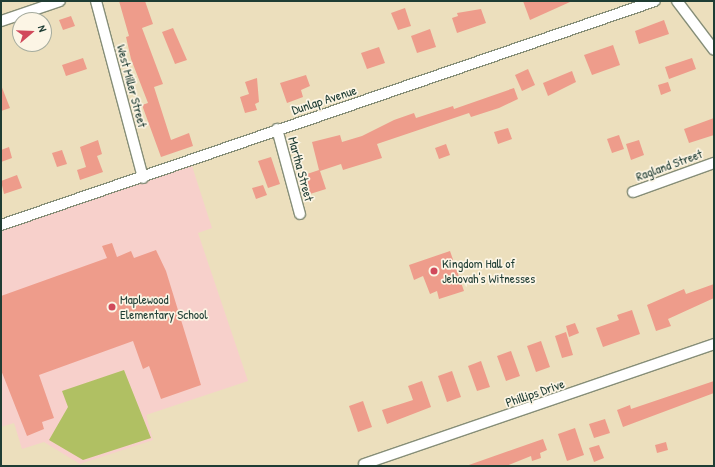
<!DOCTYPE html>
<style>
body{margin:0}
#map{position:relative;width:715px;height:467px;overflow:hidden;background:#ecdfbd;font-family:"Patrick Hand",sans-serif}
div>[style]{position:absolute}
.built>*{inset:0;background:#f7d0cb}
.green>*{inset:0;background:#b0c063}
.building>*{inset:0;background:#ee9c8b}
.roads{filter:drop-shadow(1px 0 #868e78) drop-shadow(-1px 0 #868e78) drop-shadow(0 1px #868e78) drop-shadow(0 -1px #868e78)}
.street>*{height:10px;margin:-5px;padding:0 5px;transform-origin:5px;border-radius:5px;background:#fff}
.dots>*{width:11px;height:11px;translate:-50% -50%;box-sizing:border-box;border:2px solid #fcf5e5;border-radius:50%}
span{translate:-50% -50%;white-space:nowrap;text-align:center;line-height:1.15;-webkit-text-stroke:3.5px #fcf5e5;paint-order:stroke}
.street-label{font-size:13px;color:#1f3d34}
.poi-label{font-size:13px;color:#1f3d34}
.left{translate:0 -50%;text-align:left}
.frame{position:absolute;inset:0;border:2px solid #1f3d34;pointer-events:none}
.north{position:absolute;left:12px;top:12px;width:40px;height:40px;box-sizing:border-box;background:#fcf5e5;border:1px solid #a4ab9e;border-radius:50%;rotate:71deg;font-size:11px;font-weight:700;line-height:16px;text-align:center;color:#1f3d34}
.north::after{content:'';display:block;margin:auto;width:14px;height:18px;background:#d1495b;clip-path:polygon(50% 0,100% 100%,50% 72%,0 100%)}
</style>
<div id="map">
<div class="built">
<div style="clip-path:polygon(192px 166px,212px 228px,198px 233px,248px 381px,146px 415px,153px 440px,80px 464px,44px 442px,22px 449px,14px 423px,1px 427px,1px 230px)"></div>
</div>
<div class="green">
<div style="clip-path:polygon(124px 370px,151px 438px,83px 460px,49px 440px,68px 407px,62px 391px)"></div>
</div>
<div class="building">
<div style="clip-path:polygon(119px 1px,145px 1px,153px 24px,142px 28px,163px 84px,154px 87px,171px 140px,189px 133px,193px 146px,161px 157px,142px 105px,148px 103px,131px 59px,126px 37px,129px 36px)"></div>
<div style="clip-path:polygon(523px 1px,570px 1px,570px 2px,530px 20px)"></div>
<div style="clip-path:polygon(405px 8px,411px 26px,398px 30px,391px 13px)"></div>
<div style="clip-path:polygon(481px 9px,486px 23px,457px 33px,452px 18px,458px 16px,457px 13px)"></div>
<div style="clip-path:polygon(71px 16px,75px 26px,63px 30px,59px 20px)"></div>
<div style="clip-path:polygon(664px 20px,669px 34px,639px 44px,635px 31px)"></div>
<div style="clip-path:polygon(173px 28px,187px 60px,175px 64px,162px 32px)"></div>
<div style="clip-path:polygon(430px 29px,436px 47px,417px 53px,411px 36px)"></div>
<div style="clip-path:polygon(613px 45px,620px 65px,592px 75px,584px 55px)"></div>
<div style="clip-path:polygon(379px 47px,385px 63px,367px 69px,361px 53px)"></div>
<div style="clip-path:polygon(83px 58px,87px 69px,66px 76px,62px 65px)"></div>
<div style="clip-path:polygon(692px 58px,696px 69px,669px 79px,665px 67px)"></div>
<div style="clip-path:polygon(528px 69px,535px 85px,522px 91px,515px 75px)"></div>
<div style="clip-path:polygon(572px 71px,576px 82px,548px 96px,543px 83px)"></div>
<div style="clip-path:polygon(306px 75px,310px 86px,301px 90px,303px 97px,287px 103px,280px 83px)"></div>
<div style="clip-path:polygon(257px 78px,259px 102px,255px 104px,257px 110px,245px 113px,240px 97px,249px 94px,245px 82px)"></div>
<div style="clip-path:polygon(668px 82px,671px 91px,661px 95px,658px 85px)"></div>
<div style="clip-path:polygon(1px 85px,10px 108px,1px 111px)"></div>
<div style="clip-path:polygon(514px 88px,518px 99px,499px 108px,471px 117px,469px 113px,377px 144px,382px 158px,343px 170px,341px 164px,320px 171px,326px 189px,310px 194px,304px 175px,319px 170px,312px 142px,340px 135px,342px 142px,362px 136px,394px 120px,414px 113px,416px 118px,453px 106px,454px 109px)"></div>
<div style="clip-path:polygon(714px 118px,714px 135px,689px 143px,684px 129px)"></div>
<div style="clip-path:polygon(508px 128px,512px 139px,498px 144px,494px 132px)"></div>
<div style="clip-path:polygon(619px 135px,624px 149px,612px 153px,607px 139px)"></div>
<div style="clip-path:polygon(98px 140px,102px 154px,97px 156px,103px 172px,80px 180px,77px 170px,86px 167px,80px 147px)"></div>
<div style="clip-path:polygon(639px 140px,644px 155px,631px 160px,626px 144px)"></div>
<div style="clip-path:polygon(446px 144px,450px 155px,439px 159px,435px 148px)"></div>
<div style="clip-path:polygon(9px 147px,12px 158px,1px 162px,1px 150px)"></div>
<div style="clip-path:polygon(62px 150px,67px 164px,57px 167px,52px 153px)"></div>
<div style="clip-path:polygon(271px 157px,280px 184px,268px 188px,258px 161px)"></div>
<div style="clip-path:polygon(17px 175px,22px 188px,4px 194px,1px 181px)"></div>
<div style="clip-path:polygon(263px 185px,267px 195px,256px 199px,252px 188px)"></div>
<div style="clip-path:polygon(112px 243px,117px 257px,131px 251px,134px 258px,156px 250px,166px 271px,201px 385px,161px 399px,149px 366px,143px 369px,133px 341px,39px 375px,54px 418px,42px 422px,44px 429px,27px 436px,1px 370px,1px 296px,107px 258px,102px 246px)"></div>
<div style="clip-path:polygon(450px 251px,464px 291px,439px 299px,437px 291px,430px 294px,423px 276px,414px 280px,409px 265px)"></div>
<div style="clip-path:polygon(714px 284px,714px 298px,668px 319px,671px 326px,656px 331px,647px 305px,684px 289px,686px 294px)"></div>
<div style="clip-path:polygon(632px 310px,640px 334px,603px 347px,596px 328px,619px 320px,617px 315px)"></div>
<div style="clip-path:polygon(575px 323px,579px 333px,569px 337px,566px 326px)"></div>
<div style="clip-path:polygon(566px 332px,573px 355px,562px 358px,555px 336px)"></div>
<div style="clip-path:polygon(541px 341px,550px 367px,536px 372px,527px 346px)"></div>
<div style="clip-path:polygon(511px 351px,520px 376px,506px 381px,497px 356px)"></div>
<div style="clip-path:polygon(481px 361px,490px 387px,477px 391px,468px 366px)"></div>
<div style="clip-path:polygon(452px 371px,461px 397px,447px 402px,438px 376px)"></div>
<div style="clip-path:polygon(422px 381px,431px 407px,387px 424px,382px 410px,413px 400px,408px 386px)"></div>
<div style="clip-path:polygon(714px 381px,714px 393px,623px 427px,617px 410px,630px 405px,631px 409px)"></div>
<div style="clip-path:polygon(363px 401px,372px 427px,358px 432px,349px 406px)"></div>
<div style="clip-path:polygon(605px 419px,610px 433px,594px 438px,589px 424px)"></div>
<div style="clip-path:polygon(575px 428px,584px 455px,567px 461px,558px 434px)"></div>
<div style="clip-path:polygon(543px 439px,547px 450px,540px 453px,541px 458px,532px 461px,531px 456px,506px 466px,466px 466px)"></div>
<div style="clip-path:polygon(666px 442px,668px 450px,657px 453px,655px 445px)"></div>
<div style="clip-path:polygon(599px 445px,604px 458px,594px 462px,589px 448px)"></div>
</div>
<div class="roads">
<div class="street">
<div style="left:96px;top:1px;width:183px;rotate:75.1deg"></div>
<div style="left:677px;top:1px;width:61px;rotate:52.9deg"></div>
<div style="left:1px;top:21px;width:62px;rotate:-18.7deg"></div>
<div style="left:277px;top:129px;width:88px;rotate:74.9deg"></div>
<div style="left:633px;top:192px;width:86px;rotate:-19.7deg"></div>
<div style="left:1px;top:225px;width:691px;rotate:-18.91deg"></div>
<div style="left:364px;top:464px;width:370px;rotate:-18.9deg"></div>
</div>
</div>
<div class="dots">
<div style="left:434px;top:271px;background:#d1495b"></div>
<div style="left:112px;top:307px;background:#d1495b"></div>
</div>
<div class="street-label">
<span style="left:132px;top:86px;rotate:75deg">West Miller Street</span>
<span style="left:324px;top:100px;rotate:-18deg">Dunlap Avenue</span>
<span style="left:669px;top:165px;rotate:-20deg">Ragland Street</span>
<span style="left:301px;top:169px;rotate:75deg">Martha Street</span>
<span style="left:535px;top:393px;rotate:-19deg">Phillips Drive</span>
</div>
<div class="poi-label">
<span class="left" style="left:442px;top:271px">Kingdom Hall of<br>Jehovah's Witnesses</span>
<span class="left" style="left:120px;top:307px">Maplewood<br>Elementary School</span>
</div>
<div class="frame"></div>
<div class="north">N</div>
</div>
